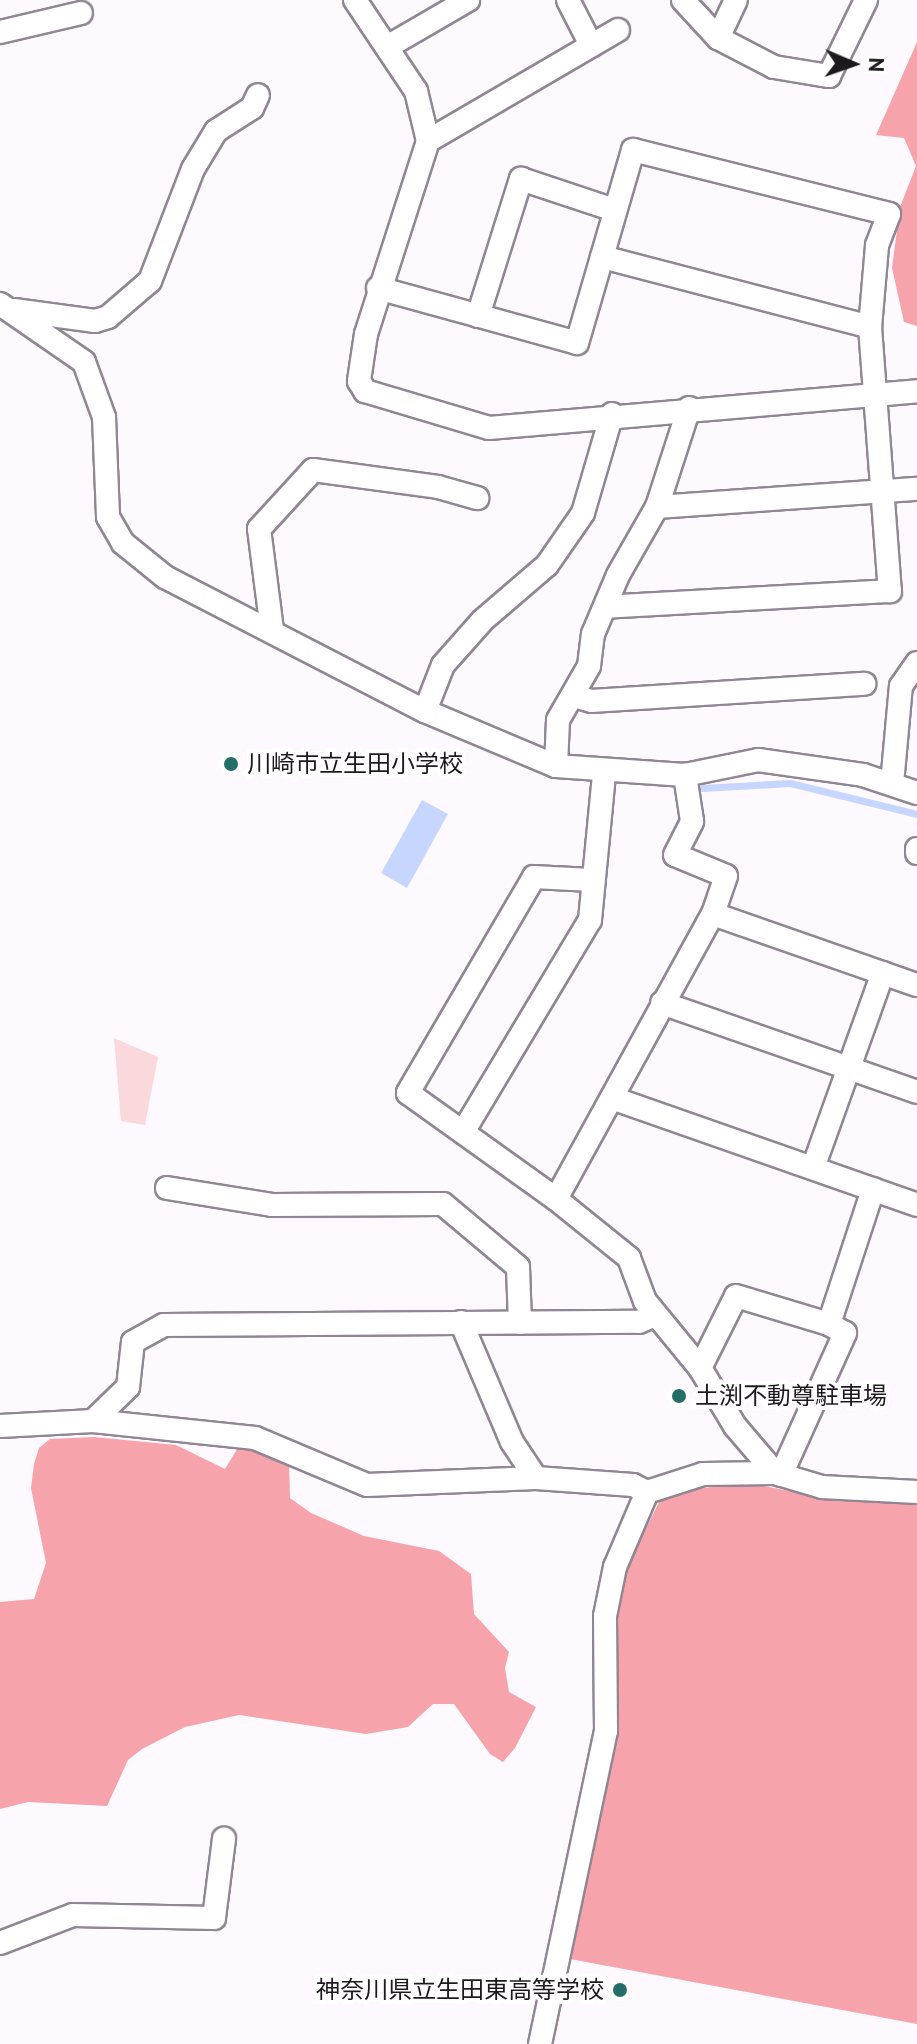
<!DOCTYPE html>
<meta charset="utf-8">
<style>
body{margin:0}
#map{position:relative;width:917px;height:2044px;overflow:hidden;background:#fef9fe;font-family:"PT Sans","Noto Sans JP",sans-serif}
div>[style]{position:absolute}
.green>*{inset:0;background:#f9d9db}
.forest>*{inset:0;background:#f6a3ab}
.water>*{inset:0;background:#c6d6ff}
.stream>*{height:7px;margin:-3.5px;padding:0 3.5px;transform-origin:3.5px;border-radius:3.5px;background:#c6d6ff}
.roads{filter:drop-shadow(2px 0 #918693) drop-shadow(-2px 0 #918693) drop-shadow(0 2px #918693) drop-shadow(0 -2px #918693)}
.minor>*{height:22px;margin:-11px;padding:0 11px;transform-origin:11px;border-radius:11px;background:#fff}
.dots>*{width:22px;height:22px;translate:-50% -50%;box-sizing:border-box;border:4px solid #fff;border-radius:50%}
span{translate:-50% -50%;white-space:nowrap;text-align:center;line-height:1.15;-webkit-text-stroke:8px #fff;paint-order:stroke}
.poi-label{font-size:24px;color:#1d191e}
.left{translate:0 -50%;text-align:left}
.right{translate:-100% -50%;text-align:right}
.north{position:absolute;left:813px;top:24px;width:80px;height:80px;-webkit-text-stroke:6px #fff;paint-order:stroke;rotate:92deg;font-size:22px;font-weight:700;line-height:32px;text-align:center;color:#1d191e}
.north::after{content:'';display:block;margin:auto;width:28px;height:36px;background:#1d191e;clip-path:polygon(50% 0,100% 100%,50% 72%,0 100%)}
</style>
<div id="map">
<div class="green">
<div style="clip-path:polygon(114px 1038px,158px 1057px,145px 1125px,121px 1121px)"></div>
</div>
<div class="forest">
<div style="clip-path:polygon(917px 42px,917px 326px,904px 322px,892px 268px,900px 207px,916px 166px,904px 138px,876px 135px)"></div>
<div style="clip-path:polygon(94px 1437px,176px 1445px,225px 1469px,239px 1446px,253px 1447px,289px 1462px,290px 1498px,311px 1513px,364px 1536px,439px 1551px,471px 1574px,474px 1614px,509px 1652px,505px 1668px,509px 1692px,536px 1707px,515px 1748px,503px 1762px,490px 1754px,454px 1704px,433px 1704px,408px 1727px,366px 1734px,239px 1715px,185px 1727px,142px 1749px,128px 1760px,107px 1806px,28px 1802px,0 1809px,0 1602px,34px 1599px,46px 1563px,31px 1488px,34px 1464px,39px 1448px,50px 1439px)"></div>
<div style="clip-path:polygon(745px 1482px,819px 1497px,917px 1500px,917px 2024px,570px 1959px,618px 1738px,617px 1618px,628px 1565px,663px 1494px)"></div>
</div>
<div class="water">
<div style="clip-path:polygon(422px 800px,448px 814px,407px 888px,381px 873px)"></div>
</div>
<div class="stream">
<div style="left:703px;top:788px;width:87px;rotate:-3.3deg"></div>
<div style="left:790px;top:783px;width:131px;rotate:13.7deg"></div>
</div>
<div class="roads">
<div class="minor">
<div style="left:355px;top:0;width:110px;rotate:56.2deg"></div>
<div style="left:416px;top:91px;width:51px;rotate:76.5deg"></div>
<div style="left:428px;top:141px;width:203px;rotate:107.8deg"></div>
<div style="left:366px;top:334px;width:48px;rotate:98.5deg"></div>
<div style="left:359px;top:381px;width:12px;rotate:59deg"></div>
<div style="left:365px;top:391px;width:129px;rotate:16.6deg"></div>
<div style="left:489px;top:428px;width:430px;rotate:-4.9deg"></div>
<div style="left:568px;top:0;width:51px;rotate:62.9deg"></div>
<div style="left:683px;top:0;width:52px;rotate:47.4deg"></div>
<div style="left:718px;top:38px;width:63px;rotate:27.4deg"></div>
<div style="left:774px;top:67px;width:56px;rotate:9.3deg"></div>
<div style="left:829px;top:76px;width:85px;rotate:-64deg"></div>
<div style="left:0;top:32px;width:83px;rotate:-13.2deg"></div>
<div style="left:718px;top:38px;width:42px;rotate:-64.7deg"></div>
<div style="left:387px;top:47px;width:94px;rotate:-30.1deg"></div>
<div style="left:428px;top:141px;width:220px;rotate:-30.3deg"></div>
<div style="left:602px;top:257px;width:277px;rotate:14.6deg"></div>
<div style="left:870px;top:327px;width:265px;rotate:85.7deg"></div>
<div style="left:890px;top:591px;width:282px;rotate:176.8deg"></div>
<div style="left:378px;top:288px;width:206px;rotate:15.4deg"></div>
<div style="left:577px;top:343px;width:201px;rotate:-73.8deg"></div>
<div style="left:633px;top:150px;width:264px;rotate:14deg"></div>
<div style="left:889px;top:214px;width:34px;rotate:111deg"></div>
<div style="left:877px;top:246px;width:81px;rotate:94.9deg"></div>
<div style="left:0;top:304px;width:102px;rotate:34.6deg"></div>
<div style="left:84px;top:362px;width:59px;rotate:70deg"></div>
<div style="left:104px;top:417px;width:100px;rotate:87.7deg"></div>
<div style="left:108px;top:517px;width:30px;rotate:60deg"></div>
<div style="left:123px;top:543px;width:54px;rotate:39deg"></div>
<div style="left:165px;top:577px;width:292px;rotate:27.3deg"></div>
<div style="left:425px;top:711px;width:142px;rotate:22.8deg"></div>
<div style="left:556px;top:766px;width:129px;rotate:4deg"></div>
<div style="left:685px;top:775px;width:75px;rotate:-11.6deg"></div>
<div style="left:758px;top:760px;width:106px;rotate:8.1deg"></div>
<div style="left:863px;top:775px;width:57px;rotate:18.4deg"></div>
<div style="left:14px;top:310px;width:82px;rotate:7.7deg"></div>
<div style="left:95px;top:321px;width:14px;rotate:-17deg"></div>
<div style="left:108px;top:317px;width:55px;rotate:-40.6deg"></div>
<div style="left:150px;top:281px;width:120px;rotate:-69deg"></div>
<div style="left:193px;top:169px;width:44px;rotate:-58.8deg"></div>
<div style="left:216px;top:131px;width:43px;rotate:-32.6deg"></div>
<div style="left:252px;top:108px;width:14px;rotate:-65deg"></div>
<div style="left:478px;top:316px;width:144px;rotate:-72.6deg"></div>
<div style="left:521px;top:179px;width:98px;rotate:18.4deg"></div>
<div style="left:657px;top:507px;width:261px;rotate:-4deg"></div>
<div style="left:272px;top:630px;width:102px;rotate:-97.3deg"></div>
<div style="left:259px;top:529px;width:80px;rotate:-47.5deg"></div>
<div style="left:313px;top:470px;width:126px;rotate:7.7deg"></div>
<div style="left:438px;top:487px;width:41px;rotate:15.8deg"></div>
<div style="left:574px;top:696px;width:18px;rotate:16deg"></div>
<div style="left:591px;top:701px;width:274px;rotate:-3.6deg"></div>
<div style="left:425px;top:711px;width:49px;rotate:-68.6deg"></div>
<div style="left:443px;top:665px;width:60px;rotate:-48.4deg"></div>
<div style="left:483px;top:620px;width:84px;rotate:-40.7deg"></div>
<div style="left:547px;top:565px;width:63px;rotate:-55.3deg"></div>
<div style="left:583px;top:513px;width:103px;rotate:-73.7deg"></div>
<div style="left:556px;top:766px;width:46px;rotate:-87.5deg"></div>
<div style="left:558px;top:720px;width:62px;rotate:-60.1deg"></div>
<div style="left:589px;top:666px;width:32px;rotate:-83deg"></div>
<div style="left:593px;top:634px;width:64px;rotate:-67deg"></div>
<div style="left:618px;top:575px;width:78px;rotate:-60.2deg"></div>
<div style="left:657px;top:507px;width:104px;rotate:-72.1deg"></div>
<div style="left:892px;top:784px;width:98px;rotate:-84.8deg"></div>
<div style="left:901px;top:686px;width:28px;rotate:-55deg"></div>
<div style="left:917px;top:849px;width:4px;rotate:90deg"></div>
<div style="left:591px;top:880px;width:57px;rotate:-177deg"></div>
<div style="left:534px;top:877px;width:250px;rotate:120.3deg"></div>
<div style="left:408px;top:1093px;width:182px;rotate:35.6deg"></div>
<div style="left:556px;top:1199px;width:94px;rotate:38.9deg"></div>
<div style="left:629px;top:1258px;width:46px;rotate:69.6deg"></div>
<div style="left:645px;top:1301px;width:87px;rotate:50.6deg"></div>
<div style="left:700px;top:1368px;width:68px;rotate:58.9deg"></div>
<div style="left:735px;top:1426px;width:62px;rotate:49.6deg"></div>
<div style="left:713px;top:914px;width:216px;rotate:19.2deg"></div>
<div style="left:662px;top:1003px;width:270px;rotate:19.2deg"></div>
<div style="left:612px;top:1098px;width:323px;rotate:19.3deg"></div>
<div style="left:463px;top:1132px;width:247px;rotate:-59.1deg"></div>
<div style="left:590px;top:920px;width:147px;rotate:-84.5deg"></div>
<div style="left:813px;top:1168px;width:207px;rotate:-70.3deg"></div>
<div style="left:167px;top:1188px;width:106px;rotate:9.2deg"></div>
<div style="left:272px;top:1205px;width:171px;rotate:-0.3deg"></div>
<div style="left:443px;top:1204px;width:98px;rotate:40deg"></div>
<div style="left:518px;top:1267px;width:56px;rotate:88deg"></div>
<div style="left:556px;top:1199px;width:325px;rotate:-61.2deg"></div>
<div style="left:713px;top:914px;width:40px;rotate:-71.1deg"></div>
<div style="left:726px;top:876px;width:55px;rotate:-157.6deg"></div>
<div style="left:675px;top:855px;width:38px;rotate:-63deg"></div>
<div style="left:692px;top:821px;width:47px;rotate:-98.7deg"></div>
<div style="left:461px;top:1322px;width:130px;rotate:67deg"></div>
<div style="left:512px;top:1442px;width:43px;rotate:56.3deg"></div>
<div style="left:700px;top:1368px;width:80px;rotate:-63.4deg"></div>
<div style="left:736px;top:1296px;width:97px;rotate:16.8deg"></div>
<div style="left:829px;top:1324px;width:142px;rotate:-71.9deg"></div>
<div style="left:93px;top:1421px;width:49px;rotate:-44.2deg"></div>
<div style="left:128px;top:1387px;width:45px;rotate:-83.7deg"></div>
<div style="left:133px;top:1342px;width:35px;rotate:-29deg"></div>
<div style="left:164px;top:1325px;width:475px;rotate:-0.4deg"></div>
<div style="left:639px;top:1322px;width:17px;rotate:-24deg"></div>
<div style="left:0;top:1426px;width:93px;rotate:-3.1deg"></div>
<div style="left:93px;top:1421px;width:163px;rotate:6deg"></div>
<div style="left:255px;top:1438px;width:121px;rotate:22.8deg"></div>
<div style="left:367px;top:1485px;width:169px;rotate:-2.4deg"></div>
<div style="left:536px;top:1478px;width:97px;rotate:4.1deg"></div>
<div style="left:633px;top:1485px;width:16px;rotate:27deg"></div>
<div style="left:781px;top:1475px;width:156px;rotate:-65.7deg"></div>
<div style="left:845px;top:1333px;width:18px;rotate:-151deg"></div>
<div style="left:0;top:1943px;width:78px;rotate:-21deg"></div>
<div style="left:73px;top:1915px;width:141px;rotate:1.2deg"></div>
<div style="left:214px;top:1918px;width:80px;rotate:-82.8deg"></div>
<div style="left:540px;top:2044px;width:320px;rotate:-78.1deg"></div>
<div style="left:606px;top:1731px;width:115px;rotate:-90.5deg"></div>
<div style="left:605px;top:1616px;width:50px;rotate:-78.5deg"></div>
<div style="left:615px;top:1567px;width:82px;rotate:-66.9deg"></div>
<div style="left:647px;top:1492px;width:59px;rotate:-17.8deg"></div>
<div style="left:703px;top:1474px;width:72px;rotate:-0.8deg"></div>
<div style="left:775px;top:1473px;width:49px;rotate:16.6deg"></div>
<div style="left:822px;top:1487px;width:95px;rotate:3deg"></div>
</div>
</div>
<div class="dots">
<div style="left:231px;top:764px;background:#246e69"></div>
<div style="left:679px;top:1396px;background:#246e69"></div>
<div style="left:620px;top:1990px;background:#246e69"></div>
</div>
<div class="poi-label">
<span class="left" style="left:247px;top:764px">川崎市立生田小学校</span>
<span class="left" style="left:695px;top:1396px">土渕不動尊駐車場</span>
<span class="right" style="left:604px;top:1990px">神奈川県立生田東高等学校</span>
</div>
<div class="north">N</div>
</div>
